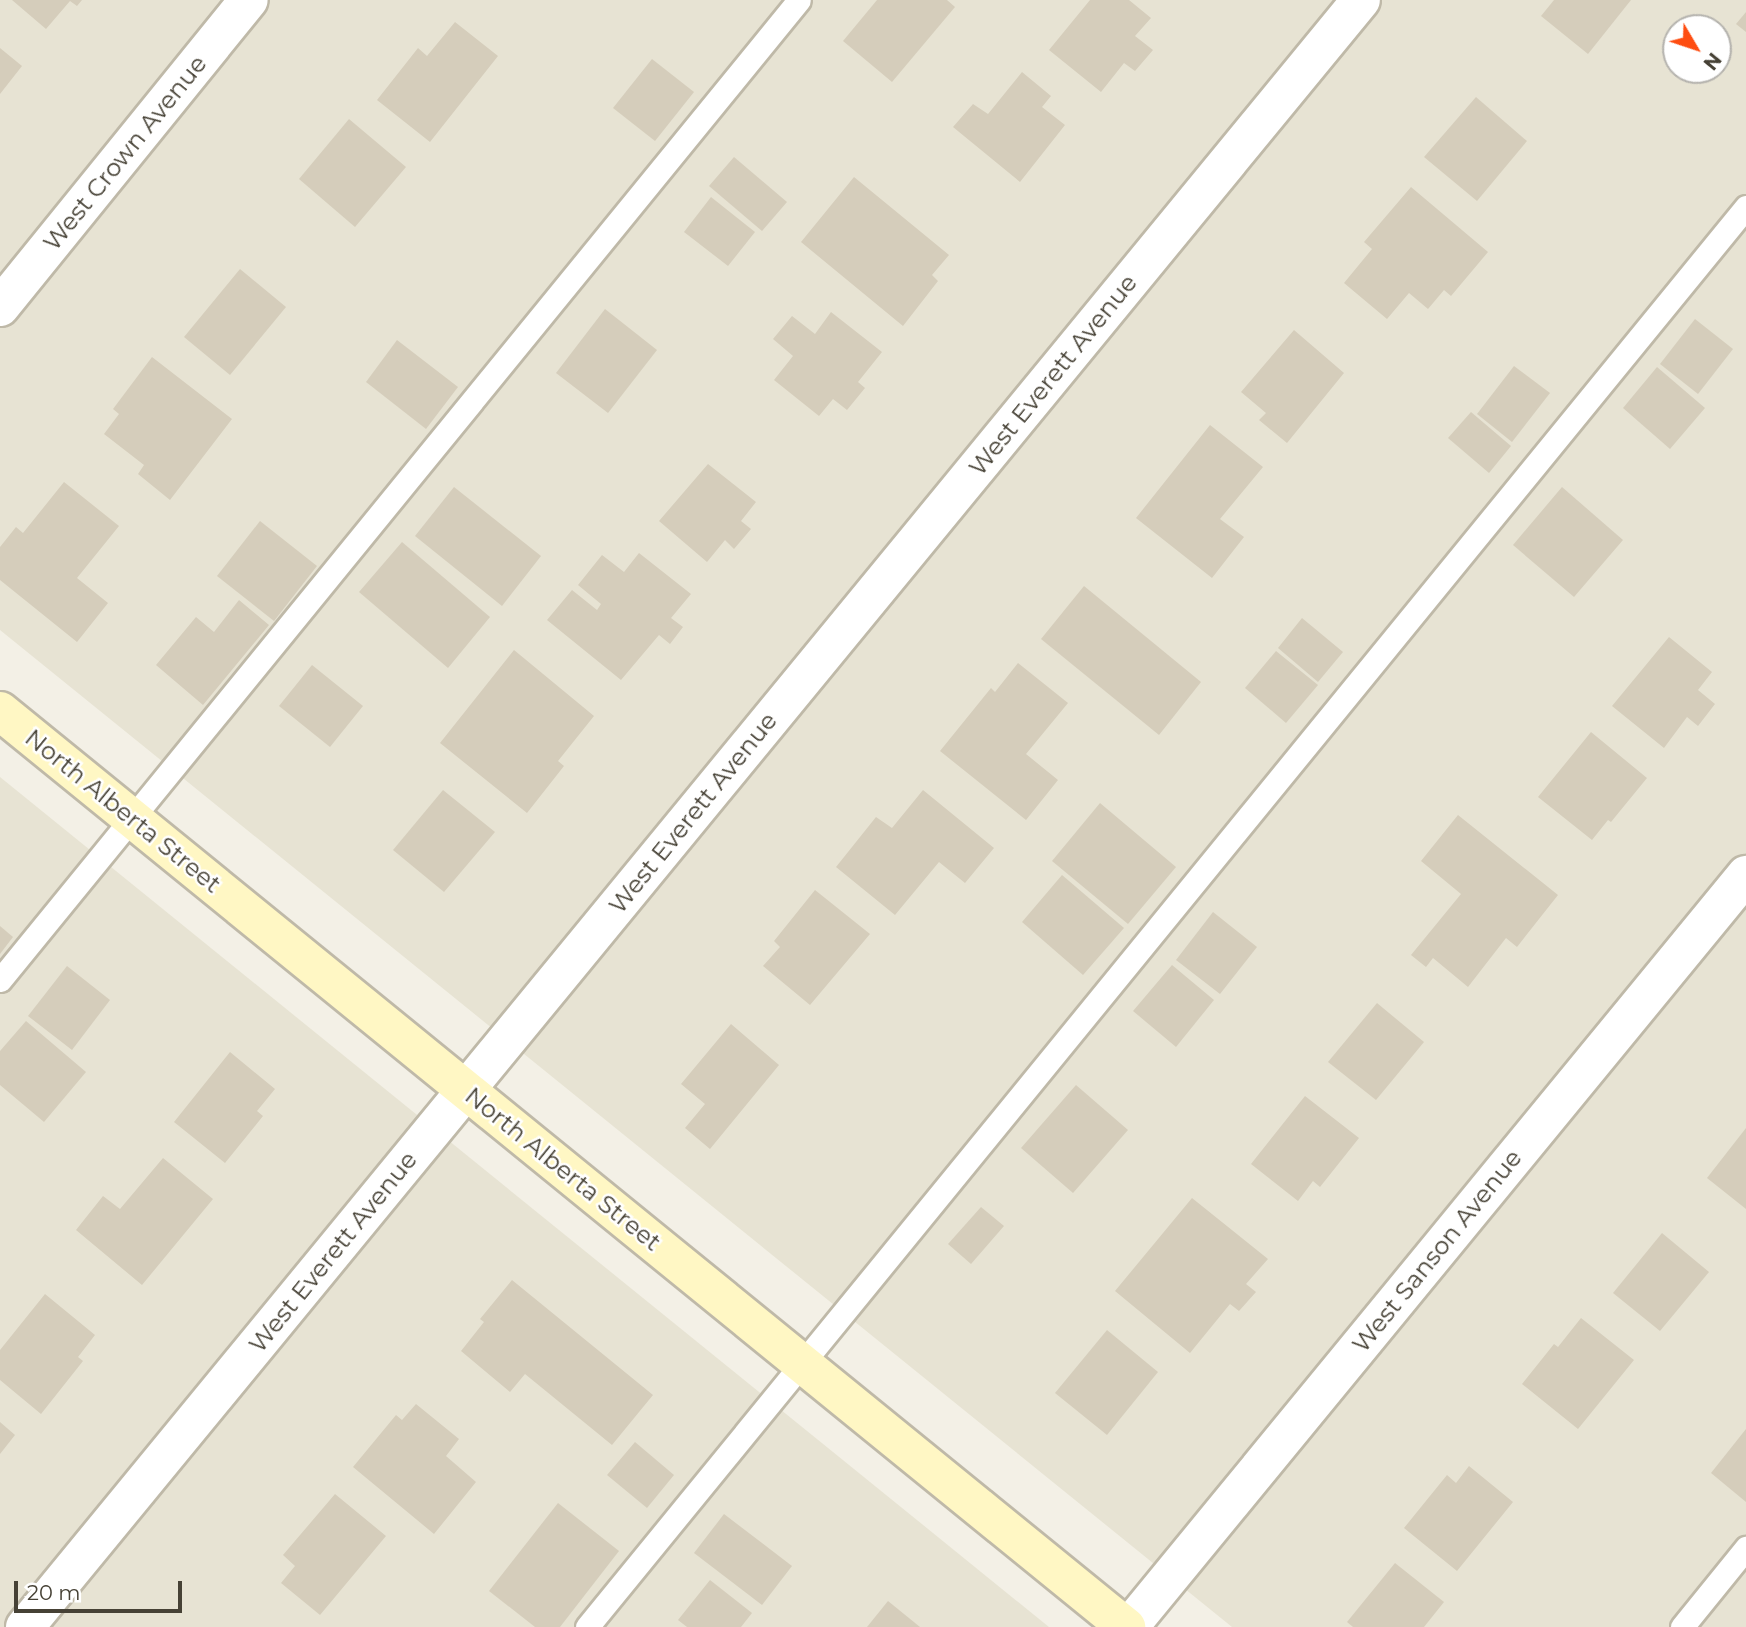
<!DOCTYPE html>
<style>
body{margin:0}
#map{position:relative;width:1746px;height:1627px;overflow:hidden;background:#f3f0e6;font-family:Montserrat,sans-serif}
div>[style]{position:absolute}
.residential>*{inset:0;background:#e7e3d3}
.building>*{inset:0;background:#d5cdbb}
.roads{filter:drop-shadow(2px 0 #bfb9a8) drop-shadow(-2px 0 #bfb9a8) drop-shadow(0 2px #bfb9a8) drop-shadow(0 -2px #bfb9a8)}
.service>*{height:23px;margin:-11.5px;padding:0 11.5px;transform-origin:11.5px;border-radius:11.5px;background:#fff}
.minor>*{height:38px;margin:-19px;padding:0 19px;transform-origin:19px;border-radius:19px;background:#fff}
.secondary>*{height:38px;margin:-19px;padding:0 19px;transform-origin:19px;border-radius:19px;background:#fff7c4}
span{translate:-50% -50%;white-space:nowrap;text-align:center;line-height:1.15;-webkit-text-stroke:5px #fff;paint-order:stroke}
.street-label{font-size:24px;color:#464135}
.north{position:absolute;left:1662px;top:14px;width:70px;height:70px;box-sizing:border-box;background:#fff;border:2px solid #b5b3ae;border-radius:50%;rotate:129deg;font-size:19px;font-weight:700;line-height:28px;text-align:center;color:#464135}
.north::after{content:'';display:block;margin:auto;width:24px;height:32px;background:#fe4d11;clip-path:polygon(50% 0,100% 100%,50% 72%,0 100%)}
.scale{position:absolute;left:14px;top:1581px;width:168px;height:32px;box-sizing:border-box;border:4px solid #464135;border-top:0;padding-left:9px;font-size:21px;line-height:24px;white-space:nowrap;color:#464135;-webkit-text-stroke:5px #fff;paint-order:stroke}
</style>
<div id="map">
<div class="residential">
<div style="clip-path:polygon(evenodd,0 0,1746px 0,1746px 1627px,1232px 1627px,0 630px,0 0,1676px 28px,1718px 28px,1718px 70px,1676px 70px,1676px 28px)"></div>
<div style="clip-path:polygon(0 777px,1049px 1627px,0 1627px)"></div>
</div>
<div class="building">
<div style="clip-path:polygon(12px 0,82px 0,77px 6px,70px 1px,46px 29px)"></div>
<div style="clip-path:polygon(877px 0,947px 0,955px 7px,892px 82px,843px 41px)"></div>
<div style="clip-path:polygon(1090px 0,1129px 0,1151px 18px,1135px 36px,1153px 50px,1135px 71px,1124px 63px,1101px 92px,1049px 50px)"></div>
<div style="clip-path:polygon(1554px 0,1631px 0,1588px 54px,1541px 16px)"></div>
<div style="clip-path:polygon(1746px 12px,1746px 32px,1736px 24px)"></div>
<div style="clip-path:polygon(455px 22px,498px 56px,430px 142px,377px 100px,418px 48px,427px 56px)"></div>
<div style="clip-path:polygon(0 48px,22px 66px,0 94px)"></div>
<div style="clip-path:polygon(652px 59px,694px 92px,655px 141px,613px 108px)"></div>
<div style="clip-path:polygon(1022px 72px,1051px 96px,1042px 107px,1065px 125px,1020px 182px,953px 127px,973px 104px,988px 114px)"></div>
<div style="clip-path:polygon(1476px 97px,1527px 141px,1477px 201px,1424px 157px)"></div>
<div style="clip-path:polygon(349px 119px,406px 167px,355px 227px,299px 179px)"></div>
<div style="clip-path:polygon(734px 157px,787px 202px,762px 231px,709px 186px)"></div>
<div style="clip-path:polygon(854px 177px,949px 255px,932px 275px,938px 281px,903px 326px,801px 242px)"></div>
<div style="clip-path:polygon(1411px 187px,1488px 252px,1451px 296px,1444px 290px,1428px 309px,1409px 293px,1387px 319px,1344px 283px,1372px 249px,1364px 242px)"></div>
<div style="clip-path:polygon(711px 197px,755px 232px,728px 266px,684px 232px)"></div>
<div style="clip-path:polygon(240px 269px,286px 307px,230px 375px,184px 337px)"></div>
<div style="clip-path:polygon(605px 309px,657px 350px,608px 413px,556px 373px)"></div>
<div style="clip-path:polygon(831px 312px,882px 352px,858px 382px,865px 388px,847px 410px,833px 399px,819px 416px,774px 380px,793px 356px,773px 339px,792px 316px,815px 334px)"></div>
<div style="clip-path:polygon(1695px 319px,1733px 349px,1698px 394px,1660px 364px)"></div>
<div style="clip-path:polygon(1294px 330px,1344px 373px,1287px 443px,1259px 420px,1266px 413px,1241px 392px)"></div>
<div style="clip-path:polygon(397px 340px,458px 387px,426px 429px,366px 382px)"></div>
<div style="clip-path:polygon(152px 357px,232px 419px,170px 500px,138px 474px,144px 465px,104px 434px,119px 414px,113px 409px)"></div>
<div style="clip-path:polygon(1514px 366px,1550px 393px,1512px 442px,1477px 414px)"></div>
<div style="clip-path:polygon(1657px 367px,1705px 408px,1670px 449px,1623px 408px)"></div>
<div style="clip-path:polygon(1471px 412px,1511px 446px,1489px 473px,1448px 438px)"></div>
<div style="clip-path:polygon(1210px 425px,1263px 467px,1220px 519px,1244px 537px,1212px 578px,1136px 518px)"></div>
<div style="clip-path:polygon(708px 464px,756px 502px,741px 521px,751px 529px,734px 549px,725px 540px,707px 562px,659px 521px)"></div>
<div style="clip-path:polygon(64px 482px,119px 526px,77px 578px,108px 603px,77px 642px,0 580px,0 547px,16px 527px,23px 533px)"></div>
<div style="clip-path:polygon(454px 487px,541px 556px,502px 606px,415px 536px)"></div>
<div style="clip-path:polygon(1562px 487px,1623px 540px,1574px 597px,1513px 545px)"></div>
<div style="clip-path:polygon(260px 521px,317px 566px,274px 621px,217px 576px)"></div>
<div style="clip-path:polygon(402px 542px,490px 617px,448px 668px,359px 592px)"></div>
<div style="clip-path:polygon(639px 553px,691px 594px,671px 618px,683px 627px,670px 644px,659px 635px,621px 680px,547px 620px,572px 590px,597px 610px,601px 604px,578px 585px,602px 555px,624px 572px)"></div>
<div style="clip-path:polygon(1084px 586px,1201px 682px,1159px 735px,1041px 639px)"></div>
<div style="clip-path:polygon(239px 600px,269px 625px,203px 705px,156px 665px,196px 617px,214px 632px)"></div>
<div style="clip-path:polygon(1302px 618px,1343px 652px,1318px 682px,1278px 648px)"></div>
<div style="clip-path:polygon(1669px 637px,1712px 672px,1698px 690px,1715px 704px,1698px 726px,1687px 717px,1664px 748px,1612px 706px)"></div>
<div style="clip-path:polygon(514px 650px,594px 716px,558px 761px,564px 766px,527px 813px,440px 743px)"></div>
<div style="clip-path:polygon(1276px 651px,1318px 685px,1286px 723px,1245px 688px)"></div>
<div style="clip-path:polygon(1018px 663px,1068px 703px,1026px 754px,1058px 780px,1026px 820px,940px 751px,991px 688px,995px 692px)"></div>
<div style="clip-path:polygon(312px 665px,363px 706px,330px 747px,279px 706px)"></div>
<div style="clip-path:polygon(1591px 732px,1647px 778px,1611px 822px,1608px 820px,1592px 840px,1538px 797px)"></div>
<div style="clip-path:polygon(443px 790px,495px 832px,444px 892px,393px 850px)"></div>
<div style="clip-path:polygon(923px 790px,994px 848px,965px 883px,939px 862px,895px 915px,836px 867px,876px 817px,892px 828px)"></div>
<div style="clip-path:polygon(1100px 803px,1176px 867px,1128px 924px,1052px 861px)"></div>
<div style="clip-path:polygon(1458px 815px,1558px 895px,1517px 947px,1506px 938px,1468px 987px,1433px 958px,1426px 967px,1411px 955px,1461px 894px,1421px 861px)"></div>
<div style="clip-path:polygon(1062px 875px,1124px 928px,1083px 975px,1022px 922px)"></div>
<div style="clip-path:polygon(815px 890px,870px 934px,810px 1005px,763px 966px,780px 947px,774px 941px)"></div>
<div style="clip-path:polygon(1213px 912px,1257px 947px,1220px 994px,1176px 960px)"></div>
<div style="clip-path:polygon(0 926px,13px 937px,0 954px)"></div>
<div style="clip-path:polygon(1172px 965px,1214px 1000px,1176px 1047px,1133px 1011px)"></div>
<div style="clip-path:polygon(67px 966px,110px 1000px,72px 1050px,28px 1016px)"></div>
<div style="clip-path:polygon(1377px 1003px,1424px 1042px,1376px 1100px,1328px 1062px)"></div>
<div style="clip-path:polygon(26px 1021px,86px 1072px,44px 1122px,0 1085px,0 1051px)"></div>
<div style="clip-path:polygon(731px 1024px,779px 1065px,710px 1149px,685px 1128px,705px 1104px,681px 1084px)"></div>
<div style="clip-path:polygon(230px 1052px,275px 1089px,257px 1111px,263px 1116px,225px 1163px,174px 1122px)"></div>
<div style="clip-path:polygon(1076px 1085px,1128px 1130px,1073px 1193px,1021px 1148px)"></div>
<div style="clip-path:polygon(1305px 1096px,1359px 1138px,1320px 1187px,1313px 1181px,1298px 1201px,1251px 1164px)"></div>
<div style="clip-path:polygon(1746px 1128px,1746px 1209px,1707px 1178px)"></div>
<div style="clip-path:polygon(163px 1158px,213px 1199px,142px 1285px,76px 1230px,103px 1196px,120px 1209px)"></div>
<div style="clip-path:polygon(1192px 1198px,1268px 1259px,1246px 1284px,1256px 1292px,1239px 1311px,1230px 1304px,1190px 1353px,1115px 1291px)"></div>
<div style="clip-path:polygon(981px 1207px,1004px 1226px,971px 1264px,948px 1244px)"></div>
<div style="clip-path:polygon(1662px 1233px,1709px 1272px,1660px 1331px,1613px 1293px)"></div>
<div style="clip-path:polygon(512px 1280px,653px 1395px,612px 1445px,525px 1374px,510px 1392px,461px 1351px,484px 1322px,480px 1319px)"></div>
<div style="clip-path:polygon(45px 1294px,95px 1335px,78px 1357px,83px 1361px,41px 1414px,0 1380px,0 1350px)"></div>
<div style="clip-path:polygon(1581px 1318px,1634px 1360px,1578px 1429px,1522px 1384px,1554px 1344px,1558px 1347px)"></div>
<div style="clip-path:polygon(1107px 1330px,1158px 1372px,1107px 1435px,1055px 1393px)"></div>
<div style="clip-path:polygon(416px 1404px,459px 1439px,446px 1456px,476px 1482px,434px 1534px,353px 1467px,396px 1415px,402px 1420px)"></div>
<div style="clip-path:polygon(0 1422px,15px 1435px,0 1454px)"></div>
<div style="clip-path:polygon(1746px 1429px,1746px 1502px,1711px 1473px)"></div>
<div style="clip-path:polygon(635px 1442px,674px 1475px,647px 1508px,607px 1475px)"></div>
<div style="clip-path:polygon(1469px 1466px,1513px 1502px,1457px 1571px,1404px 1528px,1447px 1475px,1456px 1483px)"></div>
<div style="clip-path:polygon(335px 1494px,386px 1536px,320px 1615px,281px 1583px,295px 1566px,283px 1555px)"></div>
<div style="clip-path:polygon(558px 1503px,619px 1551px,560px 1627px,535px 1627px,489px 1591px)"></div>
<div style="clip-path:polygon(724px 1514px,792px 1566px,762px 1605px,694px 1553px)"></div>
<div style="clip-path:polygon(1395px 1563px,1444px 1602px,1424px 1627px,1353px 1627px,1347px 1622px)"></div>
<div style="clip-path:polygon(710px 1580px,752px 1613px,741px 1627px,687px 1627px,678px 1620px)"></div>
<div style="clip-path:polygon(888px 1601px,920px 1627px,867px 1627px)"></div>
</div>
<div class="roads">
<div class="service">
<div style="left:0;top:980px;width:1264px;rotate:-50.81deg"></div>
<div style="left:587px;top:1627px;width:1833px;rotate:-50.78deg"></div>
<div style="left:1682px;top:1627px;width:102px;rotate:-51deg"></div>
</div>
<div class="minor">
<div style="left:0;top:307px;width:395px;rotate:-51deg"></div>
<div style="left:25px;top:1627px;width:2105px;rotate:-50.61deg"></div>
<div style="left:1129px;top:1627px;width:973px;rotate:-50.63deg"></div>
</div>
<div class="secondary">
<div style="left:0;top:711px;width:1452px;rotate:39.13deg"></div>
</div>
</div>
<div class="street-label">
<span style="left:125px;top:153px;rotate:-51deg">West Crown Avenue</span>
<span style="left:1053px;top:375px;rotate:-51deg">West Everett Avenue</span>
<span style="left:123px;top:811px;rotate:39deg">North Alberta Street</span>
<span style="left:693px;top:813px;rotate:-51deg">West Everett Avenue</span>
<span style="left:563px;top:1169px;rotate:39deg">North Alberta Street</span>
<span style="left:1437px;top:1251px;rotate:-51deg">West Sanson Avenue</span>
<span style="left:333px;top:1252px;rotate:-51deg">West Everett Avenue</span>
</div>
<div class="north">N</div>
<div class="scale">20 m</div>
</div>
